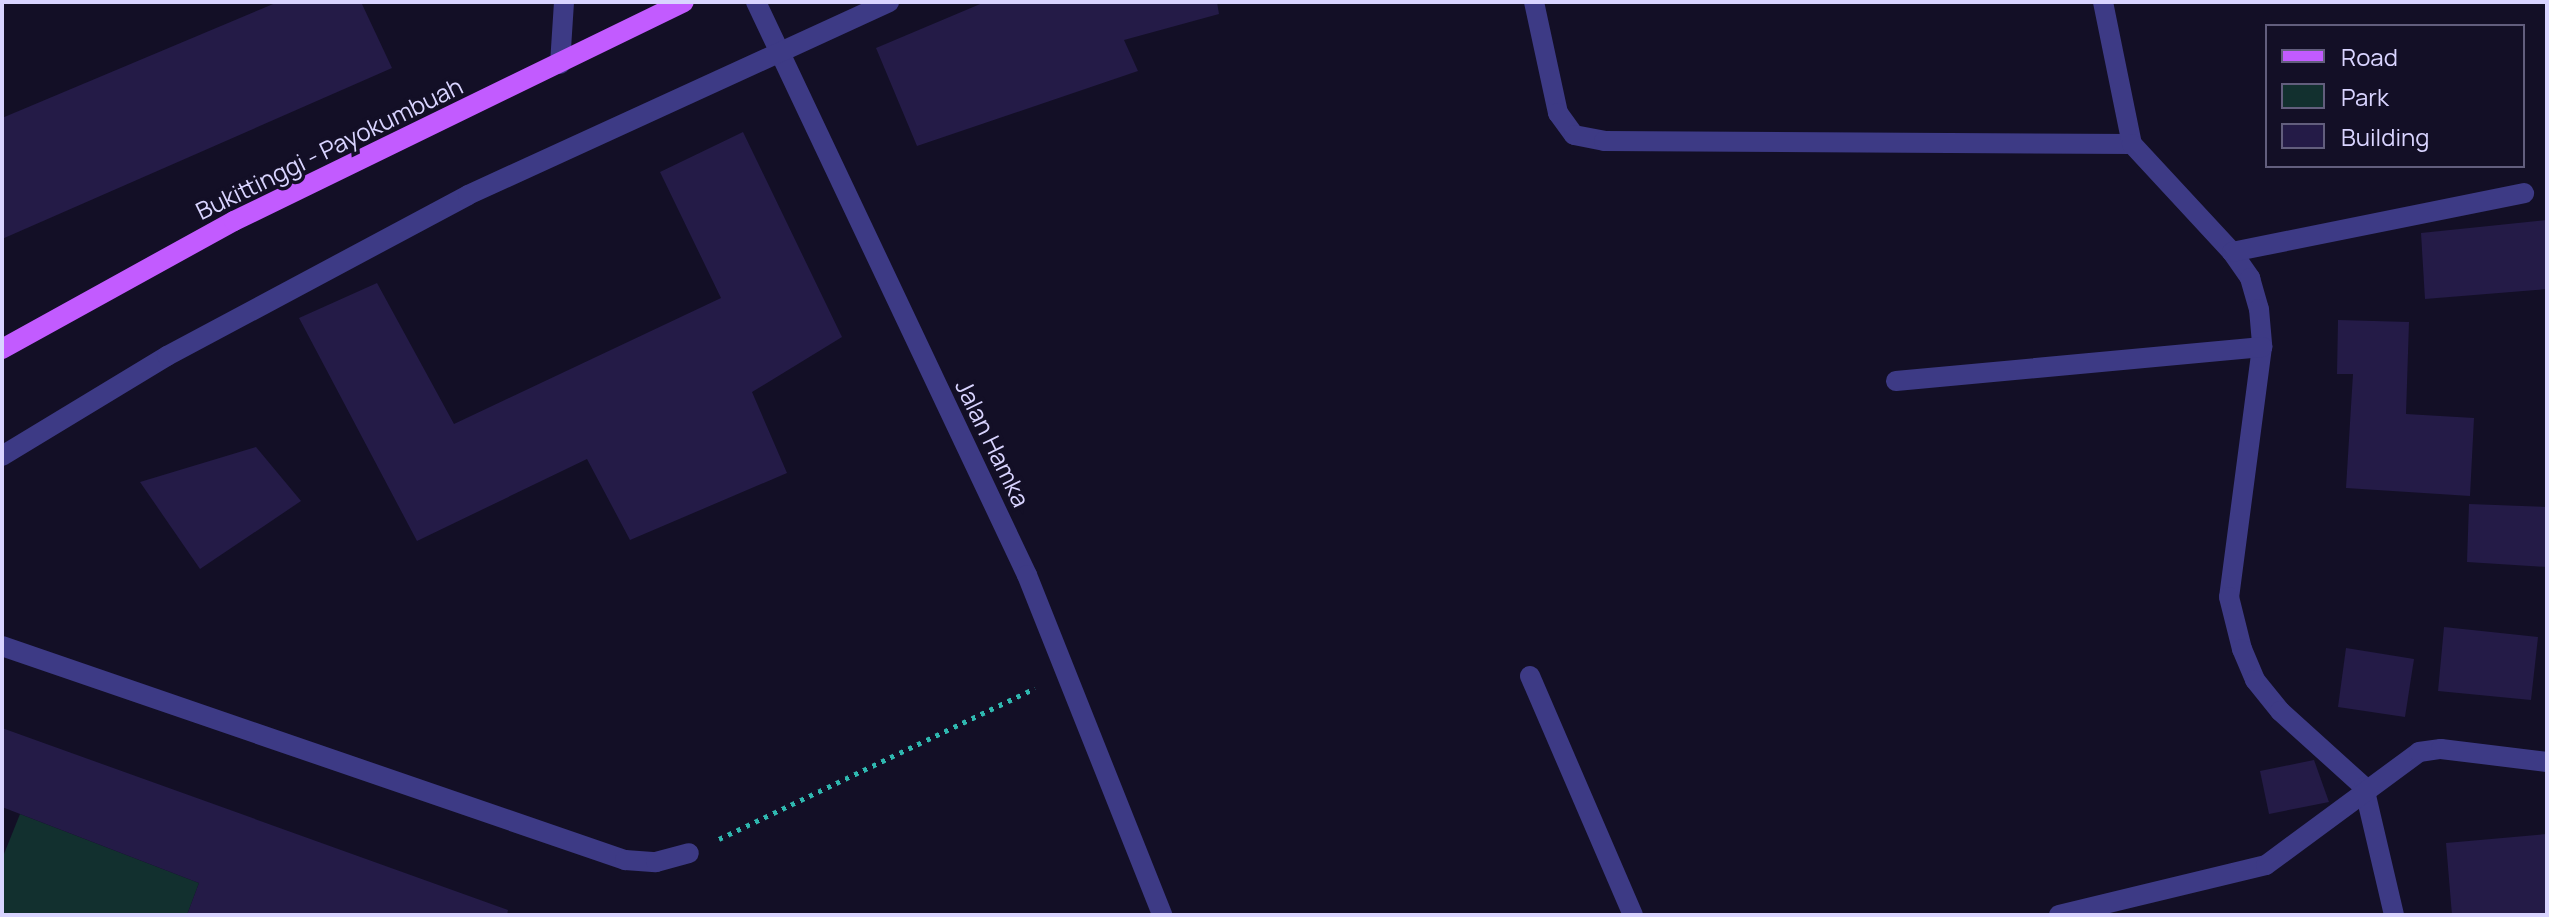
<!DOCTYPE html>
<style>
body{margin:0}
#map{position:relative;width:2549px;height:917px;overflow:hidden;background:#130f26;font-family:Manrope,sans-serif}
div>[style]{position:absolute}
.green>*{inset:0;background:#12302f}
.building>*{inset:0;background:#241b47}
.path>*{height:5px;margin-top:-2.5px;transform-origin:0;background:repeating-linear-gradient(90deg,#2fb8b0 0 4px,transparent 0 10px)}
.minor>*{height:20px;margin:-10px;padding:0 10px;transform-origin:10px;border-radius:10px;background:#3d3a85}
.major>*{height:20px;margin:-10px;padding:0 10px;transform-origin:10px;border-radius:10px;background:#c25bff}
span{translate:-50% -50%;white-space:nowrap;text-align:center;line-height:1.15;-webkit-text-stroke:7px #130f26;paint-order:stroke}
.street-label{font-size:24px;color:#d9d4ff}
.frame{position:absolute;inset:0;border:4px solid #d9d4ff;pointer-events:none}
.legend{position:absolute;left:2265px;top:24px;width:260px;height:144px;box-sizing:border-box;background:#130f26;border:2px solid #625e7d;margin:0;padding:10px 14px;list-style:none;font-size:24px;color:#d9d4ff}
.legend li{display:flex;align-items:center;gap:16px;height:40px}
.legend b{width:40px;border:2px solid #625e7d}
</style>
<div id="map">
<div class="green">
<div style="clip-path:polygon(20px 814px,199px 883px,187px 915px,2px 915px,2px 859px)"></div>
</div>
<div class="building">
<div style="clip-path:polygon(278px 2px,361px 2px,392px 68px,2px 239px,2px 118px)"></div>
<div style="clip-path:polygon(985px 2px,1217px 2px,1219px 14px,1124px 40px,1138px 71px,917px 146px,876px 48px)"></div>
<div style="clip-path:polygon(743px 132px,842px 337px,752px 392px,787px 473px,630px 540px,587px 459px,417px 541px,299px 318px,377px 283px,454px 424px,721px 298px,660px 172px)"></div>
<div style="clip-path:polygon(2547px 220px,2547px 289px,2425px 299px,2421px 233px)"></div>
<div style="clip-path:polygon(2338px 320px,2409px 322px,2406px 414px,2474px 418px,2470px 496px,2346px 488px,2353px 374px,2337px 374px)"></div>
<div style="clip-path:polygon(256px 447px,301px 501px,200px 569px,140px 482px)"></div>
<div style="clip-path:polygon(2469px 504px,2547px 507px,2547px 567px,2467px 562px)"></div>
<div style="clip-path:polygon(2444px 627px,2538px 637px,2531px 700px,2438px 691px)"></div>
<div style="clip-path:polygon(2346px 648px,2414px 659px,2405px 717px,2338px 707px)"></div>
<div style="clip-path:polygon(2px 728px,508px 910px,507px 915px,187px 915px,199px 883px,2px 807px)"></div>
<div style="clip-path:polygon(2314px 760px,2329px 802px,2269px 814px,2260px 771px)"></div>
<div style="clip-path:polygon(2547px 834px,2547px 915px,2452px 915px,2446px 843px)"></div>
</div>
<div class="path">
<div style="left:719px;top:839px;width:350px;rotate:-25.5deg"></div>
</div>
<div class="minor">
<div style="left:756px;top:2px;width:634px;rotate:64.69deg"></div>
<div style="left:1027px;top:575px;width:366px;rotate:68.3deg"></div>
<div style="left:1534px;top:2px;width:114px;rotate:77.8deg"></div>
<div style="left:1558px;top:113px;width:27px;rotate:54deg"></div>
<div style="left:1574px;top:135px;width:31px;rotate:11deg"></div>
<div style="left:1604px;top:141px;width:528px;rotate:0.33deg"></div>
<div style="left:2103px;top:2px;width:145px;rotate:78.5deg"></div>
<div style="left:2132px;top:144px;width:147px;rotate:47.2deg"></div>
<div style="left:2232px;top:252px;width:32px;rotate:55deg"></div>
<div style="left:2250px;top:278px;width:32px;rotate:74deg"></div>
<div style="left:2259px;top:309px;width:38px;rotate:85deg"></div>
<div style="left:2262px;top:347px;width:252px;rotate:97.5deg"></div>
<div style="left:2229px;top:597px;width:54px;rotate:76deg"></div>
<div style="left:2242px;top:649px;width:34px;rotate:67deg"></div>
<div style="left:2255px;top:680px;width:40px;rotate:51deg"></div>
<div style="left:2280px;top:711px;width:113px;rotate:42.1deg"></div>
<div style="left:2364px;top:787px;width:131px;rotate:76.8deg"></div>
<div style="left:560px;top:64px;width:62px;rotate:-86.3deg"></div>
<div style="left:2232px;top:252px;width:298px;rotate:-11.4deg"></div>
<div style="left:1896px;top:381px;width:368px;rotate:-5.3deg"></div>
<div style="left:2px;top:456px;width:193px;rotate:-31.2deg"></div>
<div style="left:167px;top:356px;width:341px;rotate:-28.1deg"></div>
<div style="left:468px;top:195px;width:463px;rotate:-24.6deg"></div>
<div style="left:2px;top:646px;width:659px;rotate:18.96deg"></div>
<div style="left:625px;top:860px;width:31px;rotate:4deg"></div>
<div style="left:656px;top:862px;width:34px;rotate:-15deg"></div>
<div style="left:1530px;top:676px;width:260px;rotate:66.7deg"></div>
<div style="left:2059px;top:915px;width:213px;rotate:-13.6deg"></div>
<div style="left:2266px;top:865px;width:190px;rotate:-36.4deg"></div>
<div style="left:2419px;top:752px;width:22px;rotate:-8deg"></div>
<div style="left:2441px;top:749px;width:107px;rotate:7deg"></div>
</div>
<div class="major">
<div style="left:2px;top:349px;width:265px;rotate:-28.9deg"></div>
<div style="left:234px;top:221px;width:500px;rotate:-25.95deg"></div>
</div>
<div class="street-label">
<span style="left:329px;top:148px;rotate:-26deg">Bukittinggi - Payokumbuah</span>
<span style="left:993px;top:443px;rotate:64deg">Jalan Hamka</span>
</div>
<div class="frame"></div>
<ul class="legend">
<li><b style="height:10px;background:#c25bff"></b>Road</li>
<li><b style="height:22px;background:#12302f"></b>Park</li>
<li><b style="height:22px;background:#241b47"></b>Building</li>
</ul>
</div>
